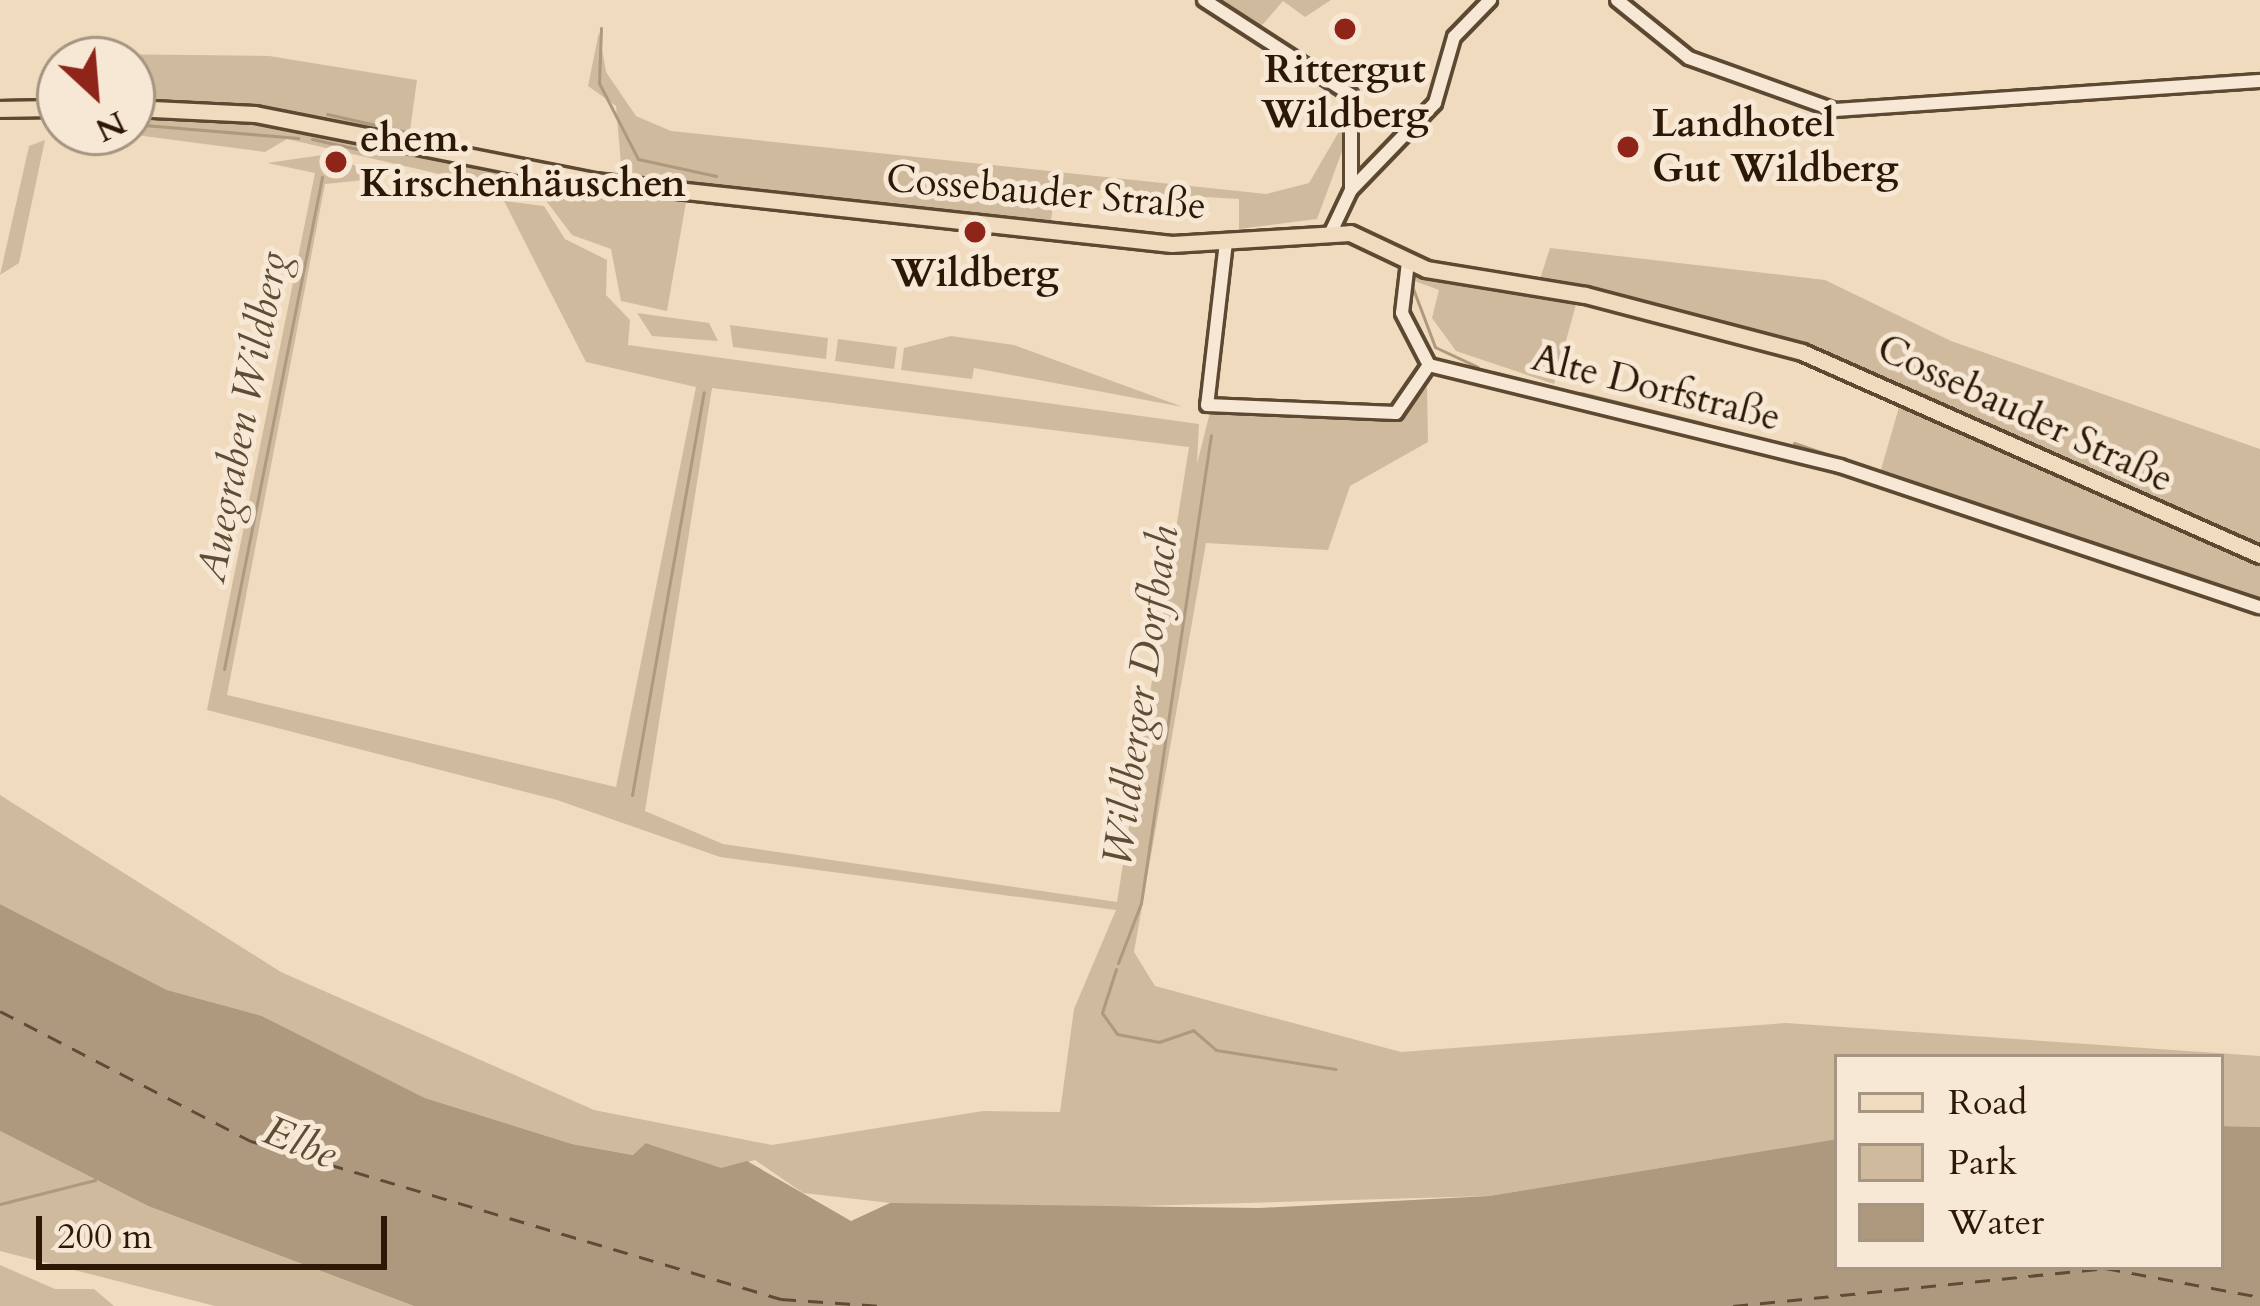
<!DOCTYPE html>
<meta charset="utf-8">
<style>
body{margin:0}
#map{position:relative;width:2260px;height:1306px;overflow:hidden;background:#f1dbbe;font-family:Cardo,serif}
div>[style]{position:absolute}
.green>*{inset:0;background:#d0ba9e}
.water>*{inset:0;background:#ae997f}
.stream>*{height:3px;margin:-1.5px;padding:0 1.5px;transform-origin:1.5px;border-radius:1.5px;background:#ae997f}
.ferry>*{height:3px;margin-top:-1.5px;transform-origin:0;background:repeating-linear-gradient(90deg,#604c35 0 15px,transparent 0 27px)}
.roads{filter:drop-shadow(3px 0 #5d4932) drop-shadow(-3px 0 #5d4932) drop-shadow(0 3px #5d4932) drop-shadow(0 -3px #5d4932)}
.minor>*{height:12px;margin:-6px;padding:0 6px;transform-origin:6px;border-radius:6px;background:#f6e8d5}
.major>*{height:15px;margin:-7.5px;padding:0 7.5px;transform-origin:7.5px;border-radius:7.5px;background:#f1dbbe}
.dots>*{width:33px;height:33px;translate:-50% -50%;box-sizing:border-box;border:6px solid #f6e8d5;border-radius:50%}
span{translate:-50% -50%;white-space:nowrap;text-align:center;line-height:1.15;-webkit-text-stroke:10px #f6e8d5;paint-order:stroke}
.poi-label{font-size:39px;color:#2c1804;font-weight:700}
.left{translate:0 -50%;text-align:left}
.street-label{font-size:39px;color:#2c1804}
.water-label{font-size:42px;color:#604c35;font-style:italic}
.legend{position:absolute;left:1834px;top:1054px;width:390px;height:216px;box-sizing:border-box;background:#f6e8d5;border:3px solid #a59581;margin:0;padding:15px 21px;list-style:none;font-size:36px;color:#2c1804}
.legend li{display:flex;align-items:center;gap:24px;height:60px}
.legend b{width:60px;border:3px solid #a59581}
.north{position:absolute;left:36px;top:36px;width:120px;height:120px;box-sizing:border-box;background:#f6e8d5;border:3px solid #a59581;border-radius:50%;rotate:154deg;font-size:33px;font-weight:700;line-height:48px;text-align:center;color:#2c1804}
.north::after{content:'';display:block;margin:auto;width:42px;height:54px;background:#8f2418;clip-path:polygon(50% 0,100% 100%,50% 72%,0 100%)}
.scale{position:absolute;left:36px;top:1216px;width:351px;height:54px;box-sizing:border-box;border:6px solid #2c1804;border-top:0;padding-left:15px;font-size:36px;line-height:42px;white-space:nowrap;color:#2c1804;-webkit-text-stroke:9px #f6e8d5;paint-order:stroke}
</style>
<div id="map">
<div class="green">
<div style="clip-path:polygon(1211px 0,1331px 0,1305px 17px,1283px 1px,1256px 32px)"></div>
<div style="clip-path:polygon(599px 32px,606px 72px,636px 116px,671px 131px,1266px 194px,1309px 183px,1348px 116px,1350px 130px,1317px 219px,1239px 229px,1239px 199px,1056px 188px,1050px 226px,684px 184px,622px 175px,616px 106px,588px 86px)"></div>
<div style="clip-path:polygon(103px 54px,269px 56px,417px 80px,409px 138px,264px 106px,132px 98px,132px 60px,76px 60px)"></div>
<div style="clip-path:polygon(132px 115px,262px 123px,686px 202px,667px 311px,621px 301px,611px 249px,572px 235px,544px 198px,287px 139px,265px 152px,113px 132px,132px 132px)"></div>
<div style="clip-path:polygon(45px 140px,19px 263px,0 275px,29px 146px)"></div>
<div style="clip-path:polygon(evenodd,336px 153px,374px 179px,325px 184px,227px 695px,616px 787px,696px 387px,586px 362px,504px 201px,544px 206px,565px 239px,607px 260px,606px 295px,630px 320px,628px 345px,1199px 424px,1197px 464px,1210px 412px,1395px 420px,1427px 387px,1428px 442px,1350px 486px,1328px 550px,1206px 543px,1134px 952px,1155px 986px,1401px 1052px,1786px 1023px,2260px 1056px,2260px 1127px,2221px 1126px,2221px 1057px,1837px 1057px,1837px 1139px,1489px 1196px,960px 1211px,803px 1193px,755px 1160px,721px 1169px,647px 1143px,634px 1155px,572px 1144px,425px 1098px,262px 1016px,167px 990px,0 904px,0 795px,281px 972px,594px 1110px,772px 1145px,983px 1111px,1060px 1112px,1074px 1009px,1116px 910px,720px 857px,557px 800px,207px 710px,315px 173px,267px 163px,336px 153px,712px 388px,1189px 447px,1117px 902px,723px 844px,645px 811px,712px 388px)"></div>
<div style="clip-path:polygon(1550px 248px,1825px 280px,1951px 341px,2260px 449px,2260px 548px,1811px 349px,1540px 279px)"></div>
<div style="clip-path:polygon(1421px 274px,1577px 301px,1554px 384px,1456px 351px,1432px 318px,1439px 290px,1409px 279px)"></div>
<div style="clip-path:polygon(637px 313px,709px 323px,718px 341px,652px 336px)"></div>
<div style="clip-path:polygon(730px 325px,828px 338px,826px 359px,733px 347px)"></div>
<div style="clip-path:polygon(951px 336px,1014px 345px,1183px 407px,974px 368px,972px 379px,901px 370px,904px 348px)"></div>
<div style="clip-path:polygon(838px 339px,897px 347px,894px 369px,835px 361px)"></div>
<div style="clip-path:polygon(1902px 397px,2260px 562px,2260px 601px,1880px 473px)"></div>
<div style="clip-path:polygon(0 1131px,148px 1206px,414px 1306px,215px 1306px,0 1251px)"></div>
<div style="clip-path:polygon(0 1265px,55px 1289px,94px 1289px,114px 1306px,0 1306px)"></div>
</div>
<div class="water">
<div style="clip-path:polygon(0 904px,167px 990px,262px 1016px,425px 1098px,572px 1144px,633px 1155px,646px 1143px,721px 1168px,747px 1161px,851px 1221px,890px 1203px,1259px 1208px,1489px 1196px,1837px 1139px,1837px 1267px,2221px 1267px,2221px 1126px,2260px 1127px,2260px 1306px,414px 1306px,148px 1206px,0 1131px)"></div>
</div>
<div class="stream">
<div style="left:601px;top:28px;width:55px;rotate:92.1deg"></div>
<div style="left:599px;top:83px;width:85px;rotate:62.8deg"></div>
<div style="left:638px;top:159px;width:80px;rotate:12.3deg"></div>
<div style="left:327px;top:114px;width:105px;rotate:12.7deg"></div>
<div style="left:53px;top:124px;width:7px"></div>
<div style="left:132px;top:124px;width:167px;rotate:4.8deg"></div>
<div style="left:312px;top:139px;width:65px;rotate:12.5deg"></div>
<div style="left:323px;top:168px;width:14px;rotate:-78deg"></div>
<div style="left:1412px;top:286px;width:65px;rotate:69.3deg"></div>
<div style="left:1435px;top:347px;width:47px;rotate:24.9deg"></div>
<div style="left:1493px;top:372px;width:66px;rotate:14deg"></div>
<div style="left:1581px;top:393px;width:125px;rotate:13.9deg"></div>
<div style="left:1794px;top:443px;width:220px;rotate:18.8deg"></div>
<div style="left:2174px;top:572px;width:90px;rotate:16.8deg"></div>
<div style="left:224px;top:669px;width:502px;rotate:-78.73deg"></div>
<div style="left:632px;top:795px;width:409px;rotate:-79.9deg"></div>
<div style="left:1118px;top:963px;width:64px;rotate:-69deg"></div>
<div style="left:1141px;top:903px;width:473px;rotate:-81.5deg"></div>
<div style="left:1116px;top:969px;width:46px;rotate:107.7deg"></div>
<div style="left:1102px;top:1013px;width:26px;rotate:54deg"></div>
<div style="left:1117px;top:1034px;width:43px;rotate:10.8deg"></div>
<div style="left:1159px;top:1042px;width:36px;rotate:-19deg"></div>
<div style="left:1193px;top:1030px;width:30px;rotate:41deg"></div>
<div style="left:1216px;top:1050px;width:121px;rotate:9deg"></div>
<div style="left:0;top:1204px;width:98px;rotate:-14.2deg"></div>
</div>
<div class="ferry">
<div style="left:0;top:1011px;width:283px;rotate:27.4deg"></div>
<div style="left:251px;top:1141px;width:553px;rotate:16.6deg"></div>
<div style="left:781px;top:1299px;width:101px;rotate:4deg"></div>
<div style="left:1733px;top:1306px;width:374px;rotate:-5.8deg"></div>
<div style="left:2105px;top:1268px;width:158px;rotate:10.6deg"></div>
</div>
<div class="roads">
<div class="minor">
<div style="left:1204px;top:0;width:175px;rotate:32.9deg"></div>
<div style="left:1351px;top:95px;width:95px;rotate:90deg"></div>
<div style="left:1617px;top:0;width:92px;rotate:38.9deg"></div>
<div style="left:1689px;top:58px;width:154px;rotate:19.7deg"></div>
<div style="left:1834px;top:110px;width:427px;rotate:-3.9deg"></div>
<div style="left:1332px;top:230px;width:44px;rotate:-64.6deg"></div>
<div style="left:1351px;top:190px;width:121px;rotate:-46deg"></div>
<div style="left:1435px;top:103px;width:69px;rotate:-73.9deg"></div>
<div style="left:1454px;top:37px;width:52px;rotate:-45.8deg"></div>
<div style="left:1226px;top:242px;width:164px;rotate:96.6deg"></div>
<div style="left:1207px;top:405px;width:189px;rotate:2.4deg"></div>
<div style="left:1396px;top:413px;width:58px;rotate:-55.5deg"></div>
<div style="left:1408px;top:262px;width:51px;rotate:96.7deg"></div>
<div style="left:1402px;top:313px;width:59px;rotate:62.6deg"></div>
<div style="left:1429px;top:365px;width:423px;rotate:13.8deg"></div>
<div style="left:1840px;top:466px;width:443px;rotate:18.6deg"></div>
</div>
<div class="major">
<div style="left:132px;top:108px;width:123px;rotate:2.8deg"></div>
<div style="left:255px;top:114px;width:346px;rotate:11.2deg"></div>
<div style="left:594px;top:181px;width:581px;rotate:6.22deg"></div>
<div style="left:1172px;top:244px;width:178px;rotate:-3.5deg"></div>
<div style="left:1350px;top:233px;width:84px;rotate:25.3deg"></div>
<div style="left:1426px;top:269px;width:161px;rotate:9.3deg"></div>
<div style="left:1585px;top:295px;width:224px;rotate:14.7deg"></div>
<div style="left:1802px;top:352px;width:501px;rotate:23.9deg"></div>
<div style="left:0;top:109px;width:60px;rotate:-1deg"></div>
</div>
</div>
<div class="dots">
<div style="left:1345px;top:29px;background:#8f2418"></div>
<div style="left:1628px;top:147px;background:#8f2418"></div>
<div style="left:336px;top:162px;background:#8f2418"></div>
<div style="left:975px;top:232px;background:#8f2418"></div>
</div>
<div class="poi-label">
<span style="left:1345px;top:93px">Rittergut<br>Wildberg</span>
<span class="left" style="left:1652px;top:147px">Landhotel<br>Gut Wildberg</span>
<span class="left" style="left:360px;top:162px">ehem.<br>Kirschenhäuschen</span>
<span style="left:975px;top:274px">Wildberg</span>
</div>
<div class="street-label">
<span style="left:1046px;top:193px;rotate:5deg">Cossebauder Straße</span>
<span style="left:1656px;top:388px;rotate:14deg">Alte Dorfstraße</span>
<span style="left:2025px;top:414px;rotate:25deg">Cossebauder Straße</span>
</div>
<div class="water-label">
<span style="left:243px;top:417px;rotate:-79deg">Auegraben Wildberg</span>
<span style="left:1141px;top:696px;rotate:-82deg">Wildberger Dorfbach</span>
<span style="left:300px;top:1143px;rotate:22deg">Elbe</span>
</div>
<ul class="legend">
<li><b style="height:15px;background:#f1dbbe"></b>Road</li>
<li><b style="height:33px;background:#d0ba9e"></b>Park</li>
<li><b style="height:33px;background:#ae997f"></b>Water</li>
</ul>
<div class="north">N</div>
<div class="scale">200 m</div>
</div>
